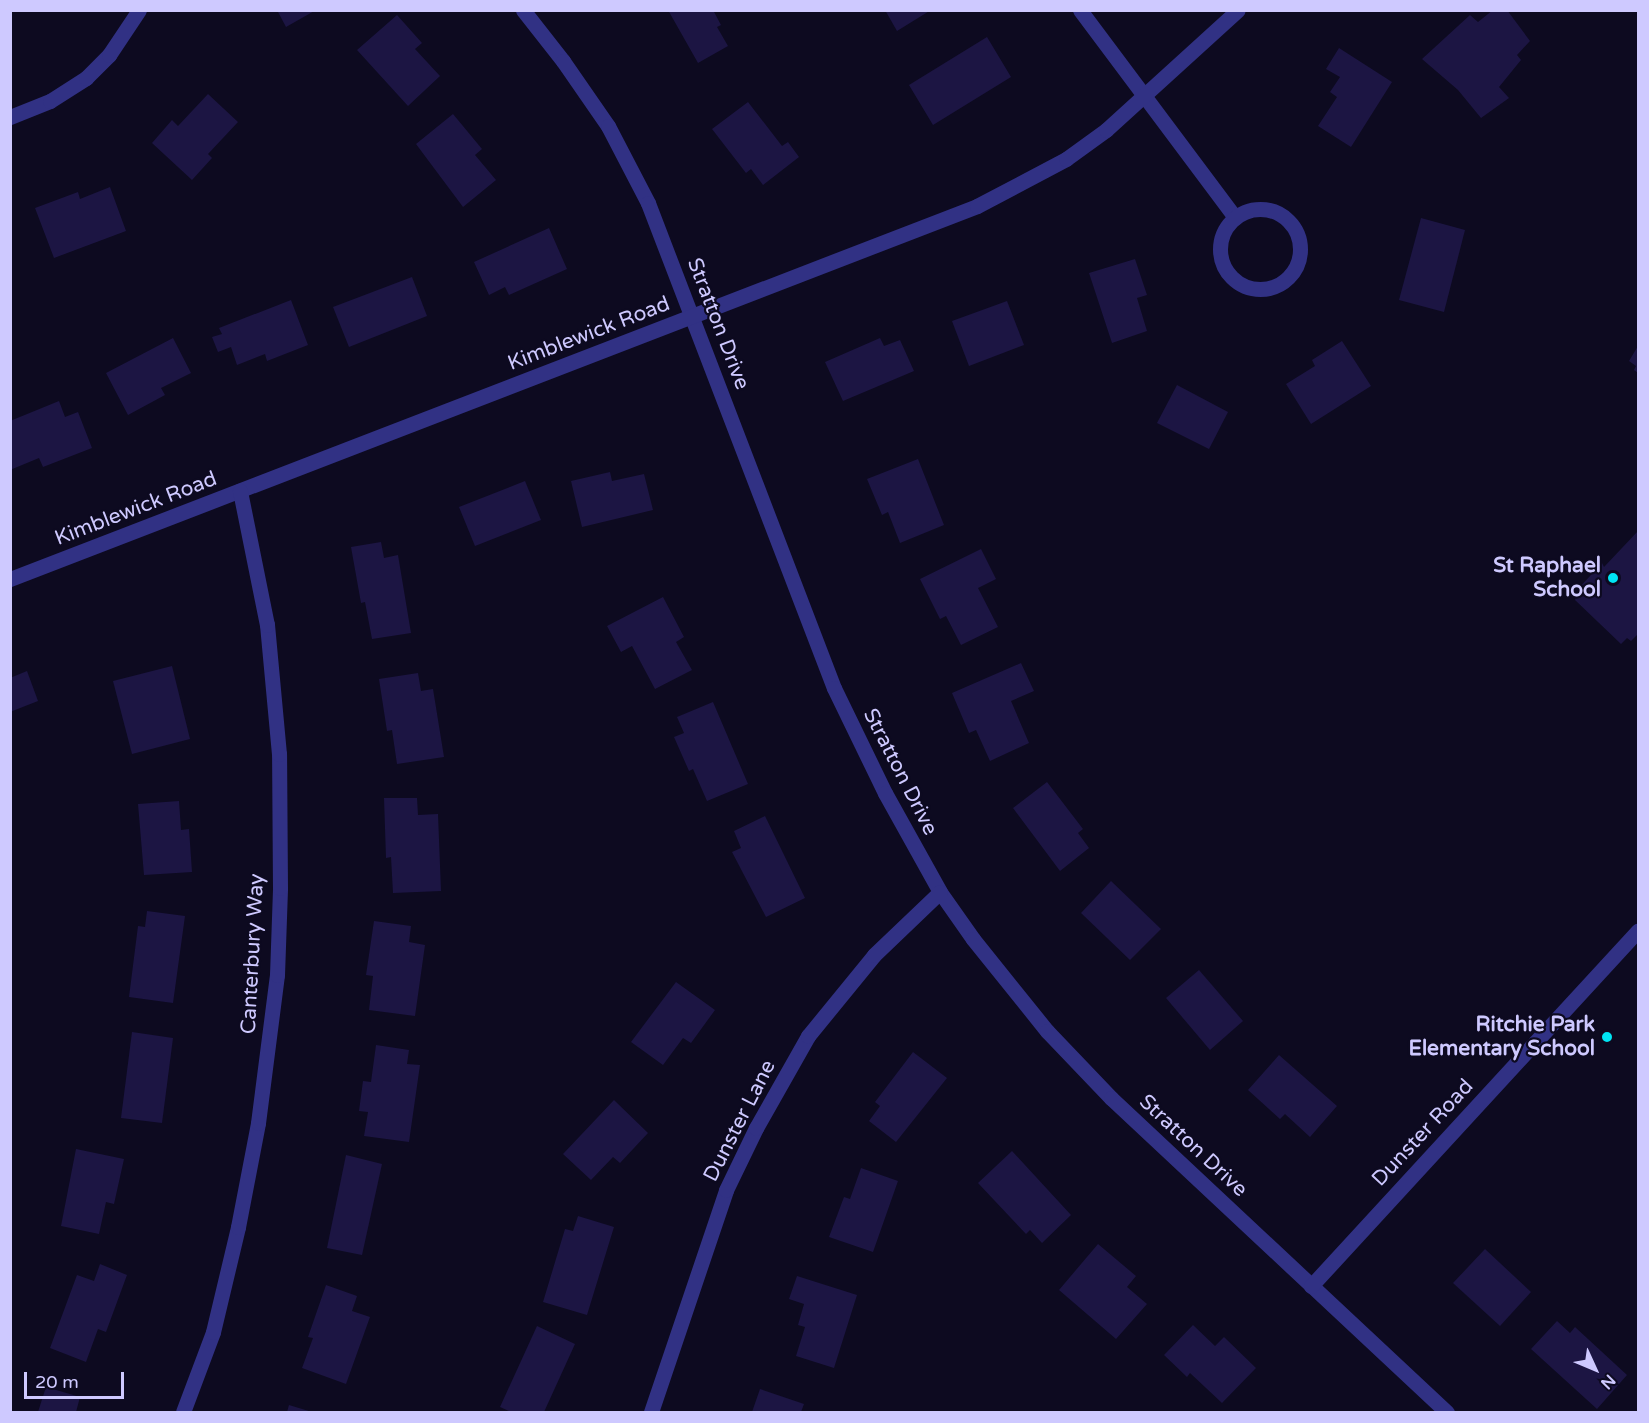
<!DOCTYPE html>
<style>
body{margin:0}
#map{position:relative;width:1649px;height:1423px;overflow:hidden;background:#0d0a20;font-family:"Varela Round",sans-serif}
div>[style]{position:absolute}
.building>*{inset:0;background:#1c1543}
.minor>*{height:15px;margin:-7.5px;padding:0 7.5px;transform-origin:7.5px;border-radius:7.5px;background:#313184}
.minor>.ring{margin:-7.5px;padding:0;box-sizing:content-box;background:none;border:15px solid #313184;border-radius:50%}
.dots>*{width:16px;height:16px;translate:-50% -50%;box-sizing:border-box;border:3px solid #0d0a20;border-radius:50%}
span{translate:-50% -50%;white-space:nowrap;text-align:center;line-height:1.15;-webkit-text-stroke:4.5px #0d0a20;paint-order:stroke}
.street-label{font-size:21px;color:#cec9ff}
.poi-label{font-size:21px;color:#cec9ff;font-weight:700}
.right{translate:-100% -50%;text-align:right}
.frame{position:absolute;inset:0;border:12px solid #cec9ff;pointer-events:none}
.north{position:absolute;left:1565px;top:1339px;width:60px;height:60px;-webkit-text-stroke:4px #0d0a20;paint-order:stroke;rotate:134deg;font-size:16px;font-weight:700;line-height:24px;text-align:center;color:#cec9ff}
.north::after{content:'';display:block;margin:auto;width:21px;height:27px;background:#cec9ff;clip-path:polygon(50% 0,100% 100%,50% 72%,0 100%)}
.scale{position:absolute;left:24px;top:1372px;width:100px;height:27px;box-sizing:border-box;border:3px solid #cec9ff;border-top:0;padding-left:8px;font-size:18px;line-height:21px;white-space:nowrap;color:#cec9ff;-webkit-text-stroke:4px #0d0a20;paint-order:stroke}
</style>
<div id="map">
<div class="building">
<div style="clip-path:polygon(277px 10px,316px 10px,286px 27px)"></div>
<div style="clip-path:polygon(668px 10px,713px 10px,721px 25px,717px 27px,728px 46px,698px 63px)"></div>
<div style="clip-path:polygon(885px 10px,931px 10px,897px 31px)"></div>
<div style="clip-path:polygon(1493px 10px,1507px 10px,1530px 41px,1517px 55px,1521px 60px,1499px 87px,1509px 98px,1481px 118px,1458px 90px,1422px 59px,1470px 15px,1478px 22px)"></div>
<div style="clip-path:polygon(397px 15px,422px 43px,415px 49px,440px 76px,408px 106px,357px 50px)"></div>
<div style="clip-path:polygon(987px 37px,1011px 77px,933px 125px,909px 85px)"></div>
<div style="clip-path:polygon(1339px 48px,1392px 82px,1351px 147px,1318px 126px,1337px 97px,1330px 92px,1340px 77px,1326px 69px)"></div>
<div style="clip-path:polygon(208px 94px,238px 122px,208px 154px,212px 158px,192px 180px,152px 143px,172px 120px,178px 126px)"></div>
<div style="clip-path:polygon(748px 102px,782px 146px,788px 142px,799px 157px,763px 185px,751px 169px,746px 173px,712px 129px)"></div>
<div style="clip-path:polygon(453px 114px,482px 149px,475px 155px,496px 180px,463px 207px,416px 144px)"></div>
<div style="clip-path:polygon(110px 187px,126px 231px,54px 258px,35px 208px,78px 192px,80px 199px)"></div>
<div style="clip-path:polygon(1421px 218px,1465px 230px,1444px 312px,1399px 300px)"></div>
<div style="clip-path:polygon(549px 228px,567px 269px,509px 295px,505px 287px,489px 295px,474px 262px)"></div>
<div style="clip-path:polygon(1135px 259px,1147px 295px,1137px 298px,1147px 331px,1112px 343px,1089px 273px)"></div>
<div style="clip-path:polygon(412px 277px,427px 316px,349px 347px,333px 307px)"></div>
<div style="clip-path:polygon(291px 300px,308px 345px,267px 361px,265px 354px,237px 365px,231px 347px,218px 352px,212px 337px,222px 334px,219px 328px)"></div>
<div style="clip-path:polygon(1007px 301px,1024px 345px,969px 366px,952px 321px)"></div>
<div style="clip-path:polygon(173px 338px,191px 373px,161px 388px,165px 395px,128px 415px,106px 373px)"></div>
<div style="clip-path:polygon(880px 338px,884px 346px,900px 340px,914px 371px,843px 401px,825px 362px)"></div>
<div style="clip-path:polygon(1342px 341px,1371px 386px,1311px 424px,1286px 384px,1315px 366px,1312px 360px)"></div>
<div style="clip-path:polygon(1638px 346px,1638px 373px,1634px 370px,1636px 366px,1629px 361px)"></div>
<div style="clip-path:polygon(1177px 385px,1228px 412px,1209px 449px,1157px 423px)"></div>
<div style="clip-path:polygon(59px 401px,65px 417px,78px 412px,92px 448px,43px 467px,39px 458px,10px 470px,10px 421px)"></div>
<div style="clip-path:polygon(918px 459px,944px 525px,900px 543px,888px 512px,882px 515px,867px 479px)"></div>
<div style="clip-path:polygon(610px 472px,612px 481px,644px 474px,653px 510px,582px 527px,571px 481px)"></div>
<div style="clip-path:polygon(525px 481px,541px 520px,475px 546px,459px 507px)"></div>
<div style="clip-path:polygon(1638px 531px,1638px 634px,1631px 641px,1627px 638px,1621px 644px,1575px 600px,1578px 589px,1602px 563px,1604px 567px)"></div>
<div style="clip-path:polygon(381px 542px,384px 558px,398px 555px,411px 633px,372px 639px,365px 602px,361px 603px,351px 547px)"></div>
<div style="clip-path:polygon(981px 549px,996px 579px,978px 588px,998px 627px,961px 645px,946px 616px,940px 619px,920px 579px)"></div>
<div style="clip-path:polygon(663px 597px,684px 637px,676px 642px,692px 670px,655px 689px,632px 646px,621px 652px,607px 626px)"></div>
<div style="clip-path:polygon(1021px 663px,1034px 691px,1011px 701px,1029px 743px,990px 761px,976px 730px,969px 733px,952px 693px)"></div>
<div style="clip-path:polygon(172px 666px,190px 739px,132px 754px,113px 681px)"></div>
<div style="clip-path:polygon(27px 671px,38px 701px,10px 712px,10px 678px)"></div>
<div style="clip-path:polygon(418px 673px,421px 691px,433px 689px,444px 757px,397px 764px,392px 730px,387px 731px,379px 679px)"></div>
<div style="clip-path:polygon(713px 702px,748px 784px,707px 801px,693px 769px,689px 771px,674px 737px,684px 733px,677px 717px)"></div>
<div style="clip-path:polygon(1047px 782px,1083px 829px,1078px 833px,1089px 848px,1060px 871px,1013px 808px)"></div>
<div style="clip-path:polygon(384px 798px,417px 798px,418px 815px,438px 814px,441px 891px,393px 893px,391px 857px,386px 858px)"></div>
<div style="clip-path:polygon(179px 801px,181px 830px,189px 829px,192px 872px,144px 875px,138px 804px)"></div>
<div style="clip-path:polygon(765px 816px,805px 898px,766px 917px,732px 852px,741px 848px,734px 831px)"></div>
<div style="clip-path:polygon(1111px 881px,1161px 929px,1130px 960px,1081px 913px)"></div>
<div style="clip-path:polygon(147px 911px,185px 916px,173px 1003px,129px 997px,138px 926px,145px 927px)"></div>
<div style="clip-path:polygon(374px 921px,411px 926px,409px 942px,425px 945px,415px 1016px,369px 1010px,373px 976px,366px 975px)"></div>
<div style="clip-path:polygon(1199px 970px,1243px 1021px,1210px 1050px,1166px 998px)"></div>
<div style="clip-path:polygon(676px 982px,715px 1010px,691px 1043px,683px 1038px,663px 1065px,631px 1042px)"></div>
<div style="clip-path:polygon(132px 1032px,173px 1038px,162px 1123px,121px 1118px)"></div>
<div style="clip-path:polygon(376px 1045px,409px 1050px,407px 1064px,420px 1065px,409px 1142px,364px 1136px,368px 1112px,359px 1111px,363px 1081px,371px 1082px)"></div>
<div style="clip-path:polygon(913px 1052px,947px 1078px,896px 1142px,869px 1121px,880px 1106px,875px 1102px)"></div>
<div style="clip-path:polygon(1279px 1055px,1337px 1106px,1310px 1137px,1285px 1114px,1280px 1119px,1248px 1090px)"></div>
<div style="clip-path:polygon(614px 1100px,648px 1133px,620px 1163px,613px 1157px,591px 1180px,563px 1154px)"></div>
<div style="clip-path:polygon(76px 1149px,124px 1159px,114px 1204px,106px 1202px,99px 1234px,61px 1226px)"></div>
<div style="clip-path:polygon(1012px 1151px,1071px 1215px,1042px 1243px,1030px 1230px,1026px 1234px,978px 1183px)"></div>
<div style="clip-path:polygon(346px 1155px,382px 1164px,362px 1255px,327px 1248px)"></div>
<div style="clip-path:polygon(861px 1168px,898px 1181px,873px 1252px,829px 1237px,844px 1197px,850px 1199px)"></div>
<div style="clip-path:polygon(578px 1216px,614px 1227px,587px 1315px,543px 1302px,565px 1229px,573px 1231px)"></div>
<div style="clip-path:polygon(1098px 1244px,1136px 1276px,1127px 1287px,1147px 1304px,1116px 1339px,1059px 1290px)"></div>
<div style="clip-path:polygon(1485px 1249px,1531px 1292px,1500px 1326px,1453px 1283px)"></div>
<div style="clip-path:polygon(100px 1264px,127px 1275px,106px 1332px,98px 1329px,86px 1362px,50px 1348px,77px 1275px,94px 1281px)"></div>
<div style="clip-path:polygon(797px 1276px,857px 1295px,834px 1368px,796px 1356px,805px 1327px,798px 1325px,804px 1304px,789px 1299px)"></div>
<div style="clip-path:polygon(326px 1285px,357px 1296px,352px 1311px,370px 1317px,346px 1384px,302px 1368px,313px 1338px,308px 1337px)"></div>
<div style="clip-path:polygon(1557px 1321px,1570px 1333px,1575px 1327px,1627px 1375px,1597px 1409px,1531px 1349px)"></div>
<div style="clip-path:polygon(1193px 1325px,1215px 1346px,1224px 1337px,1256px 1368px,1222px 1403px,1190px 1373px,1187px 1377px,1164px 1355px)"></div>
<div style="clip-path:polygon(537px 1326px,575px 1344px,544px 1412px,511px 1412px,500px 1407px)"></div>
<div style="clip-path:polygon(46px 1387px,80px 1397px,76px 1412px,38px 1412px)"></div>
<div style="clip-path:polygon(760px 1389px,804px 1404px,801px 1412px,752px 1412px)"></div>
<div style="clip-path:polygon(289px 1405px,312px 1412px,287px 1412px)"></div>
</div>
<div class="minor">
<div style="left:523px;top:10px;width:65px;rotate:51.9deg"></div>
<div style="left:563px;top:61px;width:79px;rotate:55.3deg"></div>
<div style="left:608px;top:126px;width:87px;rotate:62.5deg"></div>
<div style="left:648px;top:203px;width:519px;rotate:69.02deg"></div>
<div style="left:834px;top:688px;width:117px;rotate:64.1deg"></div>
<div style="left:885px;top:793px;width:113px;rotate:60.9deg"></div>
<div style="left:940px;top:892px;width:57px;rotate:54.9deg"></div>
<div style="left:973px;top:939px;width:118px;rotate:51.2deg"></div>
<div style="left:1047px;top:1031px;width:93px;rotate:46.3deg"></div>
<div style="left:1111px;top:1098px;width:460px;rotate:43.1deg"></div>
<div style="left:1080px;top:10px;width:259px;rotate:53.2deg"></div>
<div style="left:10px;top:117px;width:43px;rotate:-21.8deg"></div>
<div style="left:50px;top:101px;width:43px;rotate:-32.6deg"></div>
<div style="left:86px;top:78px;width:33px;rotate:-45deg"></div>
<div style="left:109px;top:55px;width:54px;rotate:-56.3deg"></div>
<div class="ring" style="left:1220px;top:209px;width:65px;height:65px"></div>
<div style="left:10px;top:579px;width:1036px;rotate:-21.09deg"></div>
<div style="left:977px;top:206px;width:101px;rotate:-27.8deg"></div>
<div style="left:1066px;top:159px;width:49px;rotate:-35.9deg"></div>
<div style="left:1106px;top:130px;width:178px;rotate:-42.3deg"></div>
<div style="left:1311px;top:1286px;width:483px;rotate:-47.4deg"></div>
<div style="left:183px;top:1412px;width:85px;rotate:-69.4deg"></div>
<div style="left:213px;top:1332px;width:108px;rotate:-76.6deg"></div>
<div style="left:238px;top:1227px;width:106px;rotate:-79.1deg"></div>
<div style="left:258px;top:1123px;width:149px;rotate:-82.7deg"></div>
<div style="left:277px;top:975px;width:87px;rotate:-88deg"></div>
<div style="left:280px;top:888px;width:134px;rotate:-90.4deg"></div>
<div style="left:279px;top:754px;width:130px;rotate:-95.3deg"></div>
<div style="left:267px;top:625px;width:137px;rotate:-101.4deg"></div>
<div style="left:651px;top:1412px;width:234px;rotate:-71.3deg"></div>
<div style="left:726px;top:1190px;width:69px;rotate:-64.2deg"></div>
<div style="left:756px;top:1128px;width:106px;rotate:-60.5deg"></div>
<div style="left:808px;top:1036px;width:104px;rotate:-50.8deg"></div>
<div style="left:874px;top:955px;width:91px;rotate:-43.7deg"></div>
</div>
<div class="dots">
<div style="left:1613px;top:578px;background:#00e5f4"></div>
<div style="left:1607px;top:1037px;background:#00e5f4"></div>
</div>
<div class="street-label">
<span style="left:718px;top:324px;rotate:69deg">Stratton Drive</span>
<span style="left:589px;top:334px;rotate:-21deg">Kimblewick Road</span>
<span style="left:136px;top:509px;rotate:-21deg">Kimblewick Road</span>
<span style="left:900px;top:772px;rotate:63deg">Stratton Drive</span>
<span style="left:253px;top:954px;rotate:-87deg">Canterbury Way</span>
<span style="left:740px;top:1121px;rotate:-63deg">Dunster Lane</span>
<span style="left:1423px;top:1133px;rotate:-47deg">Dunster Road</span>
<span style="left:1193px;top:1146px;rotate:43deg">Stratton Drive</span>
</div>
<div class="poi-label">
<span class="right" style="left:1601px;top:578px">St Raphael<br>School</span>
<span class="right" style="left:1595px;top:1037px">Ritchie Park<br>Elementary School</span>
</div>
<div class="frame"></div>
<div class="north">N</div>
<div class="scale">20 m</div>
</div>
